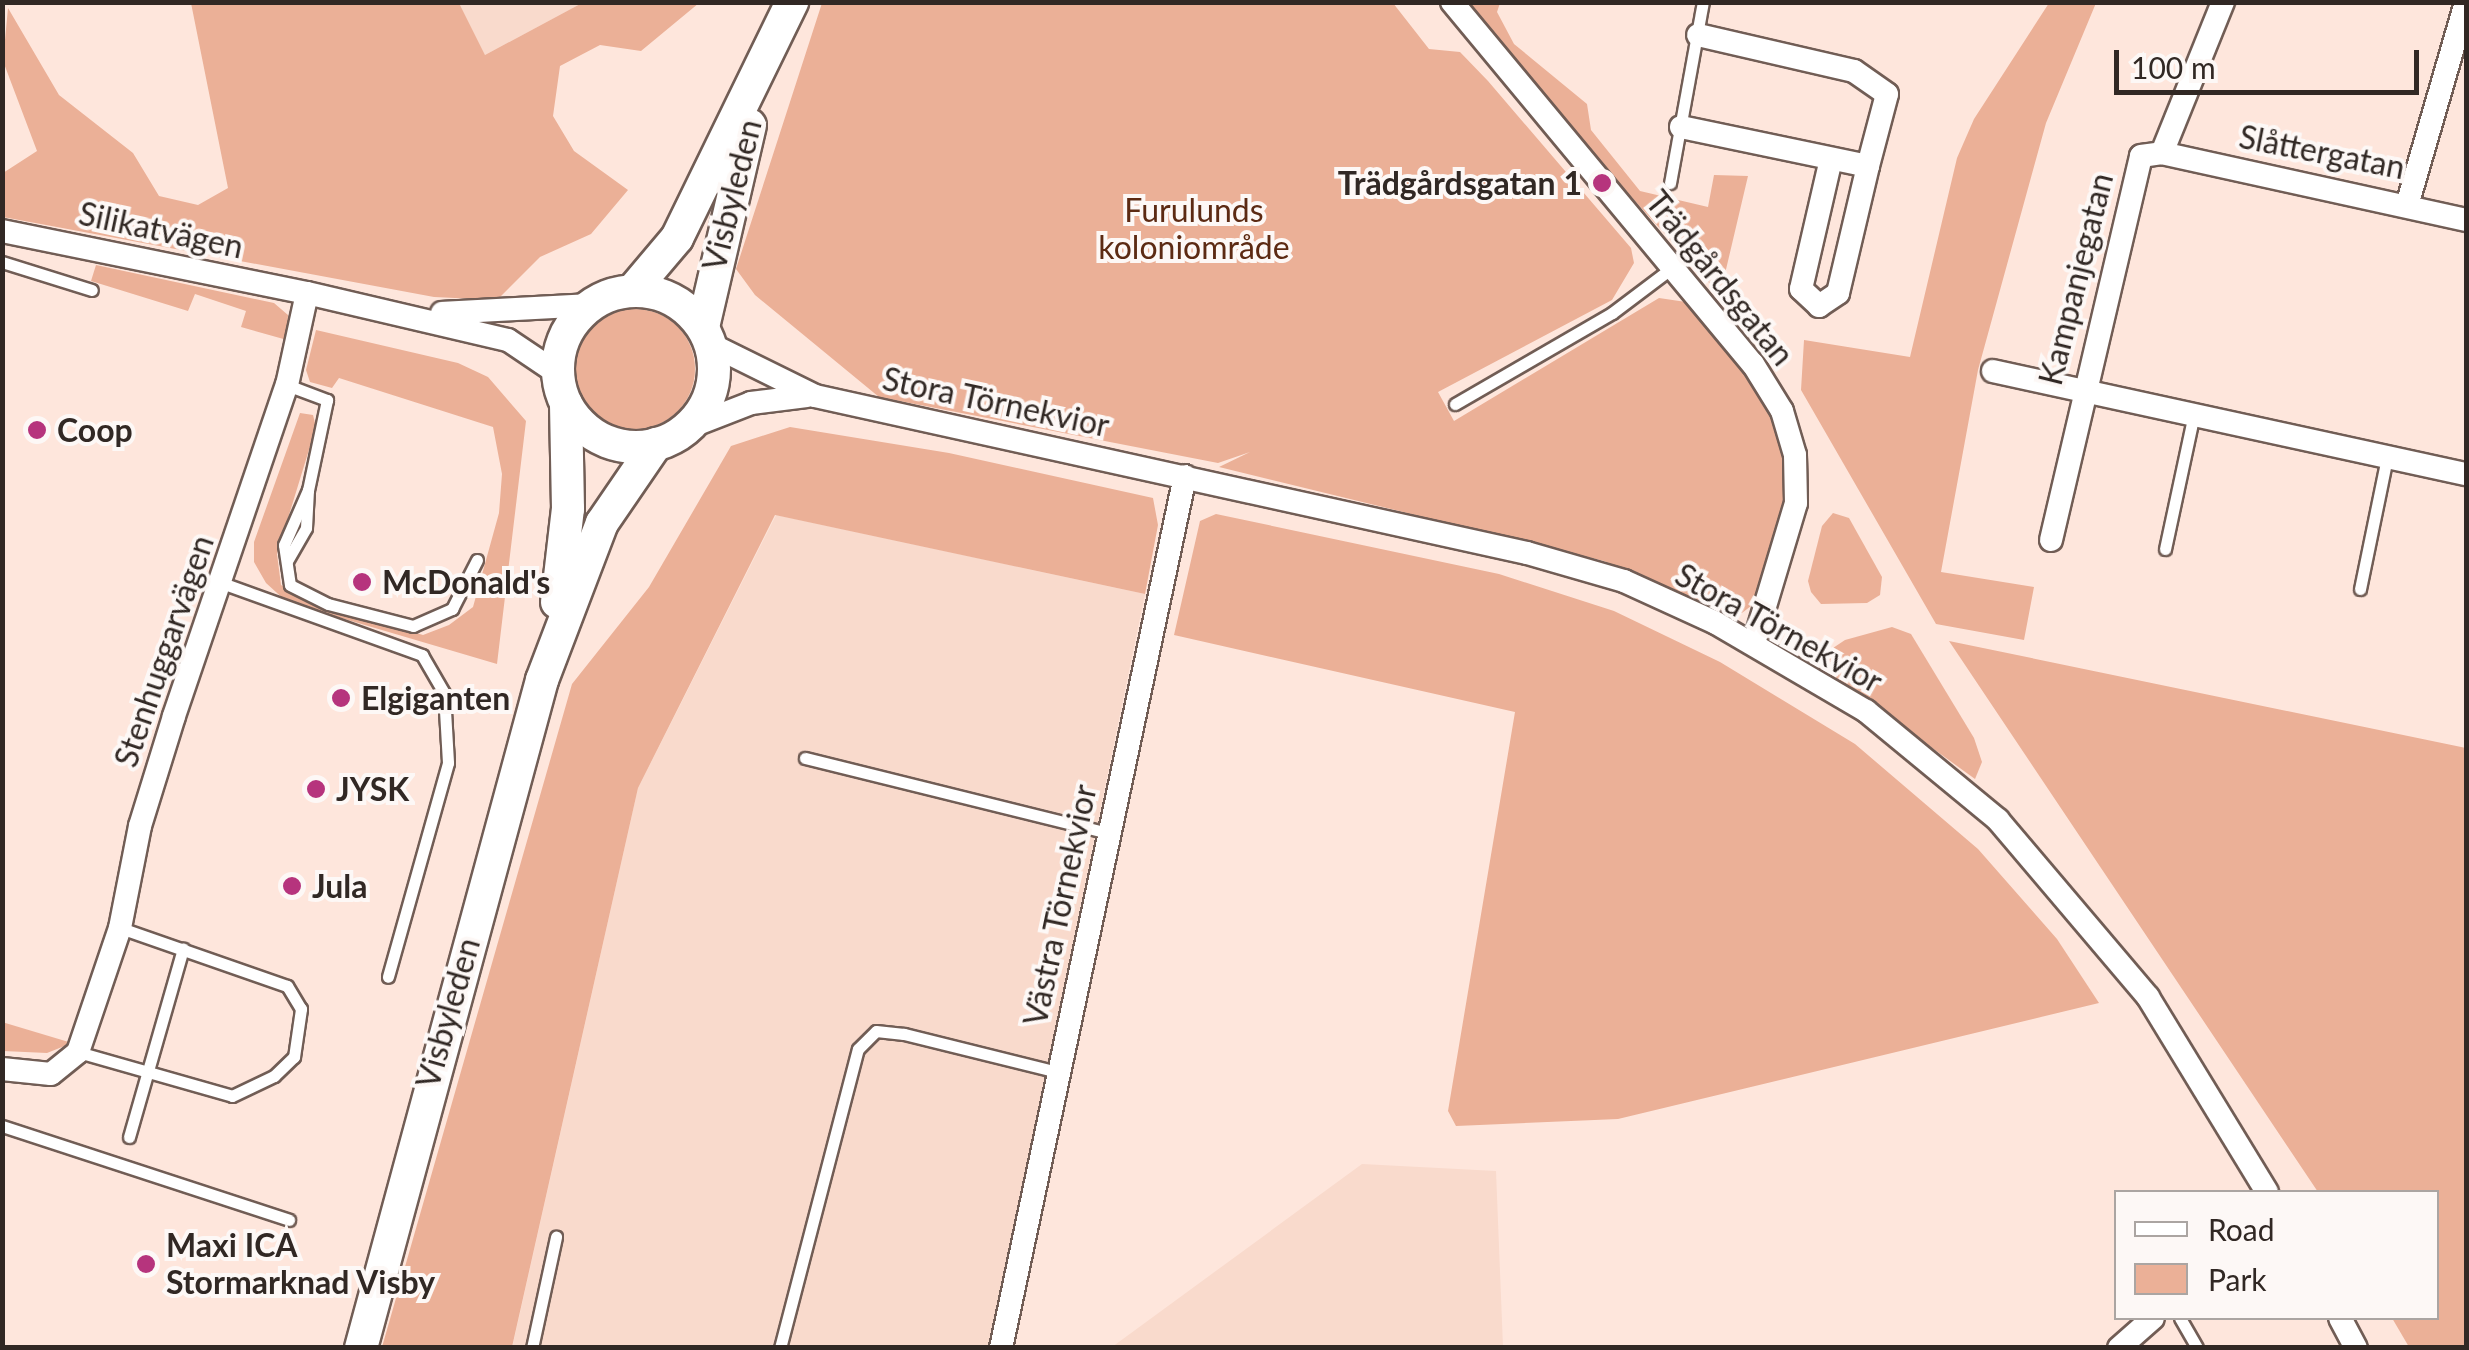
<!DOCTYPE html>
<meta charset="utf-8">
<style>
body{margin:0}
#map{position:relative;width:2469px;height:1350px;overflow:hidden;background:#fee6dc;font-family:Lato,sans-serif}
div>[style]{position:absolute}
.built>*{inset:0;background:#f9dacc}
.green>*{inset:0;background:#ebb097}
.round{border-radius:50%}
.roads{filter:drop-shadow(2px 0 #715d55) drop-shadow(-2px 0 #715d55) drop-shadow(0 2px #715d55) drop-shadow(0 -2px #715d55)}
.lane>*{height:11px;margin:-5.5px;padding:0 5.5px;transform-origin:5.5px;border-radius:5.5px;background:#fff}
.street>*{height:22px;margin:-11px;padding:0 11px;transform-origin:11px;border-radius:11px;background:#fff}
.secondary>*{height:32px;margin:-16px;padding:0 16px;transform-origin:16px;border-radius:16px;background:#fff}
.secondary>.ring{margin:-16px;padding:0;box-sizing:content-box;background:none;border:32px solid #fff;border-radius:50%}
.dots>*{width:28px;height:28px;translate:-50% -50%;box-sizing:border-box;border:5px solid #fdf8f6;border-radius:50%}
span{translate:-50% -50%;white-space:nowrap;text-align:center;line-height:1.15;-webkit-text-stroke:8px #fdf8f6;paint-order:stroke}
.street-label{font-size:32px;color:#312824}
.poi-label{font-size:32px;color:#312824;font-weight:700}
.right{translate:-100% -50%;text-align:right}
.left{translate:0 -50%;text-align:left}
.park-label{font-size:32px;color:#5c2a13}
.frame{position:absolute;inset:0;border:5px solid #312824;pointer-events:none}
.legend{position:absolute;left:2114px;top:1190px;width:325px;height:130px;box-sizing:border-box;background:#fdf8f6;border:2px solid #aba5a2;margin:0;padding:12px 18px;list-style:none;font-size:30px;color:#312824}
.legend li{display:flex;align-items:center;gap:20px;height:50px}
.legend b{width:50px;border:2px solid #aba5a2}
.scale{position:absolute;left:2114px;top:50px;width:305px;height:45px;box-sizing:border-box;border:5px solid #312824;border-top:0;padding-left:12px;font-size:30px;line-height:35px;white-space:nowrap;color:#312824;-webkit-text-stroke:8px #fdf8f6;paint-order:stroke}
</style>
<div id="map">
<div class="built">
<div style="clip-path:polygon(459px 3px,582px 3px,485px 55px)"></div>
<div style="clip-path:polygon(776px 515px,1145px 594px,989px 1347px,512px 1348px,638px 788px)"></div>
<div style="clip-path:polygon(1362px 1164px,1496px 1171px,1503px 1347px,1112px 1347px)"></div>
</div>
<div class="green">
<div style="clip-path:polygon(191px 3px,459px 3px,485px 55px,582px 3px,699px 3px,641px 51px,600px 45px,560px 66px,553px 116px,574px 151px,628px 190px,591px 234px,540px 257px,497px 300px,434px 297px,3px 217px,3px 173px,37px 151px,3px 61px,8px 8px,59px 95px,133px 153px,159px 196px,198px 205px,228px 188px)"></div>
<div style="clip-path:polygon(822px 3px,1393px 3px,1429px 49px,1460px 52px,1488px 81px,1631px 248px,1634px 263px,1612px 300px,1438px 392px,1454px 421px,1659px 298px,1686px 302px,1772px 406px,1785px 463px,1782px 524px,1756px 602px,1742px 613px,1722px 611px,1604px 561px,1219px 467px,1250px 452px,1218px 463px,879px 397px,755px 295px,736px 269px)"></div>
<div style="clip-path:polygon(1468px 3px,1500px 3px,1497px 12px,1514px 44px,1587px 104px,1591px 130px,1640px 191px,1708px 207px,1714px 175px,1748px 176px,1720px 295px,1484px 34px)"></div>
<div style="clip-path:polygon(2049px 3px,2096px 3px,2046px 123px,1978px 370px,1941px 572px,2034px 587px,2024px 640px,1936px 624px,1801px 390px,1804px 340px,1910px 357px,1957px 158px,1974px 119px)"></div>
<div style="clip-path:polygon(96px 265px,274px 303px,288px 315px,287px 340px,241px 327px,246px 311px,195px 294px,188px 311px,91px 281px)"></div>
<div class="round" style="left:575px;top:309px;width:120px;height:120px"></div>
<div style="clip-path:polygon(316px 330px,458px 363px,488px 377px,526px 421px,497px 664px,287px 602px,266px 583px,254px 562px,254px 542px,300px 413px,313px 415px,316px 427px,277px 554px,281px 585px,307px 601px,423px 635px,449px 625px,473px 607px,499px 513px,502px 474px,493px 427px,339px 378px,332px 388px,310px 382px,306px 370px)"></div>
<div style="clip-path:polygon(790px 427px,949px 453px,1153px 498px,1158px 525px,1145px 594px,775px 515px,638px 788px,512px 1347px,382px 1347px,572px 684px,649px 587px,731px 446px)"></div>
<div style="clip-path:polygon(1833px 513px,1849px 518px,1882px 577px,1880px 595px,1867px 603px,1821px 604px,1811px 592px,1808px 581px,1822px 526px)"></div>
<div style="clip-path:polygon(1216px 514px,1499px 574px,1614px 611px,1720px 662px,1855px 744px,1978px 849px,2057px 939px,2099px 1003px,1618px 1119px,1456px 1126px,1448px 1111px,1515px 712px,1174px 635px,1200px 521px)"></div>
<div style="clip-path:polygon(1892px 627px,1911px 634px,1974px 738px,1982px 762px,1975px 779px,1822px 668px,1827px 652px,1845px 640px)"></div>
<div style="clip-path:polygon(1949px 641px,2466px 748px,2466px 1347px,2409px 1347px,2392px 1318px,2436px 1318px,2436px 1192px,2318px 1192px)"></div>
<div style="clip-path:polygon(2px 1022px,72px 1043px,47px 1053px,3px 1051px)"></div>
</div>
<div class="roads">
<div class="lane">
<div style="left:1670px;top:183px;width:184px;rotate:-79.7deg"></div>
<div style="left:2px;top:262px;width:94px;rotate:17.3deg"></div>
<div style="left:287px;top:385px;width:43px;rotate:20.6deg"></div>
<div style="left:327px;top:400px;width:92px;rotate:101.9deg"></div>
<div style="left:308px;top:490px;width:60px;rotate:113.6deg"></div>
<div style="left:284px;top:545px;width:40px;rotate:81.5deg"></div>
<div style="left:290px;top:585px;width:42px;rotate:26.6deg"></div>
<div style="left:328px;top:604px;width:88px;rotate:14.5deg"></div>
<div style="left:413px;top:626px;width:43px;rotate:-23.6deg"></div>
<div style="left:452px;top:609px;width:55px;rotate:-63deg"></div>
<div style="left:1455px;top:404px;width:181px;rotate:-30.1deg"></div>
<div style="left:1612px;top:313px;width:76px;rotate:-37deg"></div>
<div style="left:2165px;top:549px;width:138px;rotate:-77.9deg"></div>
<div style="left:287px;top:561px;width:38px;rotate:-60deg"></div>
<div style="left:306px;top:528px;width:38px;rotate:-87deg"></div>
<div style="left:222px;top:583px;width:213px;rotate:19.8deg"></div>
<div style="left:422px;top:655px;width:44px;rotate:59.9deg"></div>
<div style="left:444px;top:693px;width:70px;rotate:86.7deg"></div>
<div style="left:448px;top:763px;width:222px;rotate:105.7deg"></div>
<div style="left:2360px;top:589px;width:135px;rotate:-78.4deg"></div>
<div style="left:805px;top:758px;width:312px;rotate:13.9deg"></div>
<div style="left:78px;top:1052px;width:160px;rotate:15.9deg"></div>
<div style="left:232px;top:1096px;width:47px;rotate:-25.5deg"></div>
<div style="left:274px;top:1076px;width:28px;rotate:-44deg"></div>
<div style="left:294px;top:1057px;width:49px;rotate:-81.7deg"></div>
<div style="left:301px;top:1009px;width:27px;rotate:-121deg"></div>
<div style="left:287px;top:986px;width:177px;rotate:-160.8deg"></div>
<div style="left:2px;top:1126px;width:302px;rotate:18.1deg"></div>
<div style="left:129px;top:1137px;width:196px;rotate:-74deg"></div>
<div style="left:2180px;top:1318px;width:34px;rotate:60deg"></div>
<div style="left:532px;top:1348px;width:114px;rotate:-77.8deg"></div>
<div style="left:780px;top:1348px;width:309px;rotate:-75.4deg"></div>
<div style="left:858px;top:1049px;width:25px;rotate:-45deg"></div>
<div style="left:876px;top:1031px;width:28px;rotate:6deg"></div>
<div style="left:904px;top:1034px;width:159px;rotate:13.9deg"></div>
</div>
<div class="street">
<div style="left:1452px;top:2px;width:471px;rotate:50.3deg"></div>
<div style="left:1753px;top:364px;width:55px;rotate:58.3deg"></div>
<div style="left:1782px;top:411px;width:46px;rotate:73.5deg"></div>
<div style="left:1795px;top:455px;width:48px;rotate:88.8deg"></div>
<div style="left:1796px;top:503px;width:146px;rotate:106.7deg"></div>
<div style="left:1681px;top:127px;width:191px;rotate:11.8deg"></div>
<div style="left:1868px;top:166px;width:74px;rotate:-75.2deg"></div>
<div style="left:1887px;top:94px;width:40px;rotate:-145.1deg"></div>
<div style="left:1854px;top:71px;width:160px;rotate:-167deg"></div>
<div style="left:2162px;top:153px;width:311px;rotate:12.4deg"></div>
<div style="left:1831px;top:159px;width:133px;rotate:103deg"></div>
<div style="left:1801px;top:289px;width:25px;rotate:43deg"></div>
<div style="left:1819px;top:306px;width:23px;rotate:-34deg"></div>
<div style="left:1838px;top:293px;width:130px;rotate:-76.7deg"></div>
<div style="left:2408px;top:202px;width:208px;rotate:-73.8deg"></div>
<div style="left:2px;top:231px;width:311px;rotate:11.5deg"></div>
<div style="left:442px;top:313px;width:148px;rotate:-3.1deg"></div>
<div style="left:710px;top:344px;width:117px;rotate:26.3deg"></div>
<div style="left:815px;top:396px;width:729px;rotate:12.44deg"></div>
<div style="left:1527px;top:553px;width:101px;rotate:16.1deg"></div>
<div style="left:1624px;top:581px;width:101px;rotate:24.5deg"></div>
<div style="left:1716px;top:623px;width:174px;rotate:30.4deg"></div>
<div style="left:1866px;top:711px;width:171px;rotate:39.5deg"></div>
<div style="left:1998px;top:820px;width:232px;rotate:49.7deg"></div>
<div style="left:2148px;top:997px;width:228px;rotate:58.6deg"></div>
<div style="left:1993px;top:371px;width:484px;rotate:12.3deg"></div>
<div style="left:687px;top:428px;width:69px;rotate:-21.3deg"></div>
<div style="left:751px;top:403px;width:56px;rotate:-7.1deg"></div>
<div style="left:2051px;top:540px;width:394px;rotate:-76.8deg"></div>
<div style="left:2141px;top:156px;width:21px;rotate:-8deg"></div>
<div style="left:2162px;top:153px;width:163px;rotate:-68deg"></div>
<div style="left:2px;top:1069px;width:49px;rotate:5.8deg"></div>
<div style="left:51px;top:1074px;width:35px;rotate:-39deg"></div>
<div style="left:78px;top:1052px;width:131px;rotate:-71.3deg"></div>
<div style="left:120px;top:928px;width:104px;rotate:-78.9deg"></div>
<div style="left:140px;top:826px;width:115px;rotate:-72.8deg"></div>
<div style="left:174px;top:716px;width:350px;rotate:-71.2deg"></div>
<div style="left:287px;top:385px;width:94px;rotate:-77.7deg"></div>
<div style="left:307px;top:293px;width:206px;rotate:13.2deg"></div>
<div style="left:508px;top:340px;width:59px;rotate:34deg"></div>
<div style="left:2340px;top:1318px;width:34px;rotate:62deg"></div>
<div style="left:1001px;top:1348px;width:891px;rotate:-78.08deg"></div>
<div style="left:2119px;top:1348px;width:45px;rotate:-41.4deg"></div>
</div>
<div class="secondary">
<div style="left:633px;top:290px;width:68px;rotate:-49.8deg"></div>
<div style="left:677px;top:238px;width:263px;rotate:-64deg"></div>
<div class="ring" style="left:558px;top:291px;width:124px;height:124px"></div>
<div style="left:703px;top:327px;width:207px;rotate:-76.9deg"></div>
<div style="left:557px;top:602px;width:94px;rotate:-83.3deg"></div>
<div style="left:568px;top:509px;width:105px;rotate:-91.1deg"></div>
<div style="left:361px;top:1348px;width:692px;rotate:-74.84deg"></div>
<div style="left:542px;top:680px;width:168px;rotate:-69.1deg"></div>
<div style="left:602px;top:523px;width:96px;rotate:-55.6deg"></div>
</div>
</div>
<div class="dots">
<div style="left:1602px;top:183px;background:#b6347d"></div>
<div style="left:37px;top:430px;background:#b6347d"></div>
<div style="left:362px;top:582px;background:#b6347d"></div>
<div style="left:341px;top:698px;background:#b6347d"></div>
<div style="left:316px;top:789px;background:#b6347d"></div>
<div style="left:292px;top:886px;background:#b6347d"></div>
<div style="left:146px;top:1264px;background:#b6347d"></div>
</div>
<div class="street-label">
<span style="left:2322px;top:152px;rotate:11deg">Slåttergatan</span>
<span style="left:732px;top:195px;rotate:-76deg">Visbyleden</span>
<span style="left:161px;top:230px;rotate:12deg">Silikatvägen</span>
<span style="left:1720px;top:278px;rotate:51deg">Trädgårdsgatan</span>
<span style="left:2076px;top:279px;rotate:-76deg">Kampanjegatan</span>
<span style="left:996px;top:402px;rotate:12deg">Stora Törnekvior</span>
<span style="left:1779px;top:628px;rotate:29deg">Stora Törnekvior</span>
<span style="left:164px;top:651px;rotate:-71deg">Stenhuggarvägen</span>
<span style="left:1060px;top:905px;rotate:-78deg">Västra Törnekvior</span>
<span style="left:448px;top:1013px;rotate:-74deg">Visbyleden</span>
</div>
<div class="poi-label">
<span class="right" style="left:1582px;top:183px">Trädgårdsgatan 1</span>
<span class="left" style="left:57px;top:430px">Coop</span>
<span class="left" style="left:382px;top:582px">McDonald's</span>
<span class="left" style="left:361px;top:698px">Elgiganten</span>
<span class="left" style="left:336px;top:789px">JYSK</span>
<span class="left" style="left:312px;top:886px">Jula</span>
<span class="left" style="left:166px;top:1264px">Maxi ICA<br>Stormarknad Visby</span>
</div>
<div class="park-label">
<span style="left:1194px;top:229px">Furulunds<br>koloniområde</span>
</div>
<div class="frame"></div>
<ul class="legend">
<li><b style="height:12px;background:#fff"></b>Road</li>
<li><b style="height:28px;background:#ebb097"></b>Park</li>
</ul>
<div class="scale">100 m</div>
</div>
